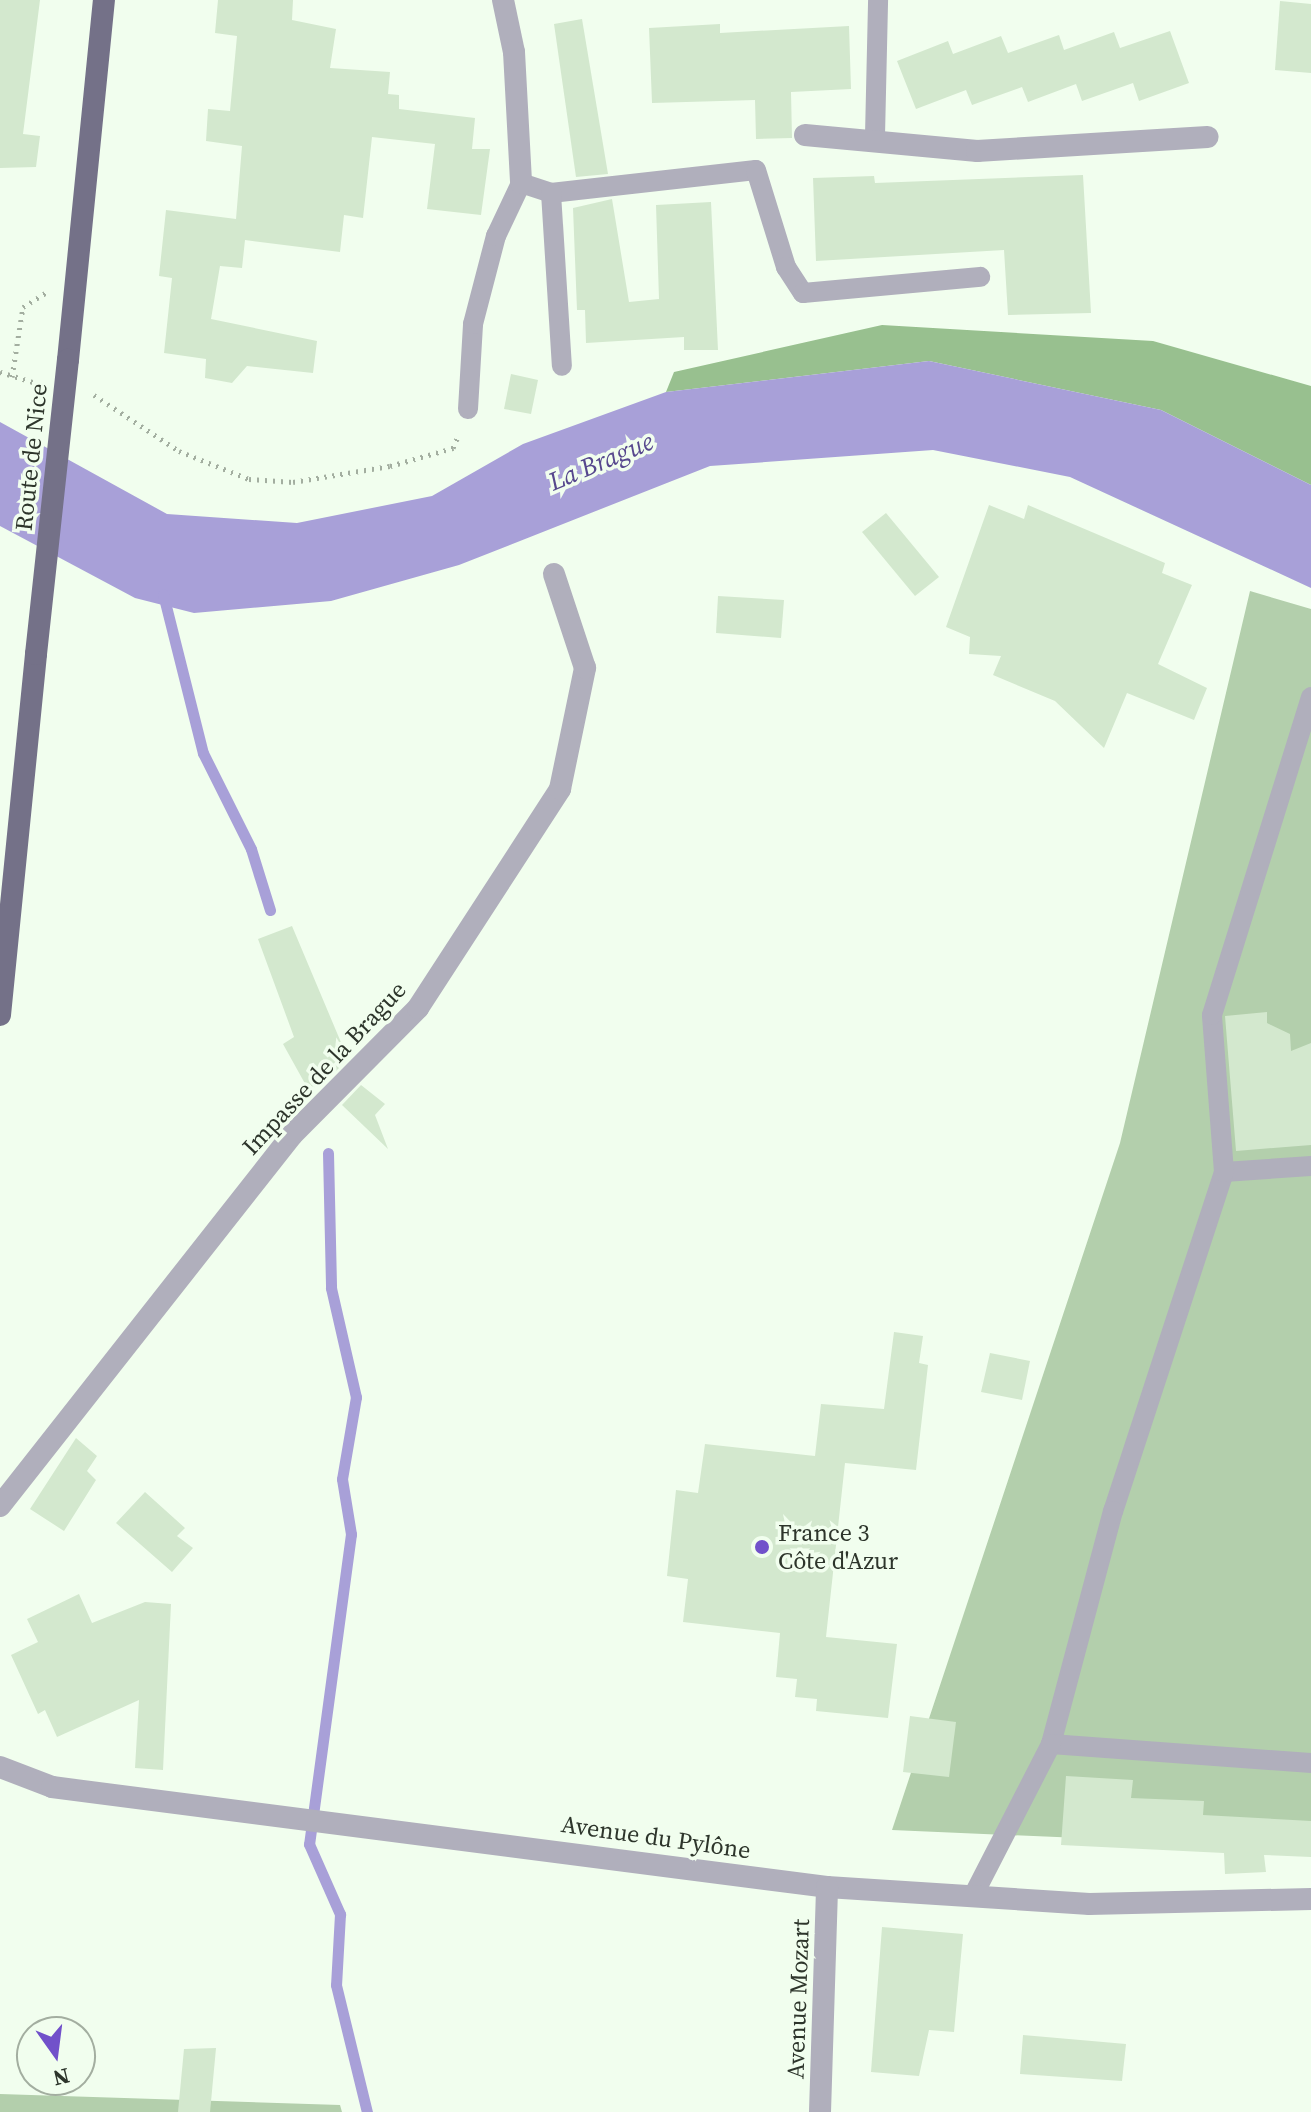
<!DOCTYPE html>
<meta charset="utf-8">
<style>
body{margin:0}
#map{position:relative;width:1311px;height:2112px;overflow:hidden;background:#f1feee;font-family:"Source Serif 4",serif}
div>[style]{position:absolute}
.green>*{inset:0;background:#b3cfac}
.forest>*{inset:0;background:#98c08f}
.water>*{inset:0;background:#a8a0d8}
.stream>*{height:11px;margin:-5.5px;padding:0 5.5px;transform-origin:5.5px;border-radius:5.5px;background:#a8a0d8}
.building>*{inset:0;background:#d3e8ce}
.path>*{height:5px;margin-top:-2.5px;transform-origin:0;background:repeating-linear-gradient(90deg,#a3aea0 0 2px,transparent 0 8px)}
.service>*{height:20px;margin:-10px;padding:0 10px;transform-origin:10px;border-radius:10px;background:#b0afbc}
.minor>*{height:22px;margin:-11px;padding:0 11px;transform-origin:11px;border-radius:11px;background:#b0afbc}
.primary>*{height:22px;margin:-11px;padding:0 11px;transform-origin:11px;border-radius:11px;background:#747188}
.primary-bridge>*{height:22px;margin:-11px;padding:0 11px;transform-origin:11px;border-radius:11px;background:#747188}
.dots>*{width:22px;height:22px;translate:-50% -50%;box-sizing:border-box;border:4px solid #f1feee;border-radius:50%}
span{translate:-50% -50%;white-space:nowrap;text-align:center;line-height:1.15;-webkit-text-stroke:7px #f1feee;paint-order:stroke}
.street-label{font-size:24px;color:#2d352b}
.poi-label{font-size:24px;color:#2d352b}
.left{translate:0 -50%;text-align:left}
.water-label{font-size:26px;color:#56478d;font-style:italic}
.north{position:absolute;left:16px;top:2016px;width:80px;height:80px;box-sizing:border-box;background:#f1feee;border:2px solid #a3aea0;border-radius:50%;rotate:166deg;font-size:22px;font-weight:700;line-height:32px;text-align:center;color:#2d352b}
.north::after{content:'';display:block;margin:auto;width:28px;height:36px;background:#7151ca;clip-path:polygon(50% 0,100% 100%,50% 72%,0 100%)}
</style>
<div id="map">
<div class="green">
<div style="clip-path:polygon(1250px 591px,1311px 609px,1311px 1848px,892px 1830px,1120px 1143px)"></div>
<div style="clip-path:polygon(0 2094px,340px 2105px,342px 2112px,0 2112px)"></div>
</div>
<div class="forest">
<div style="clip-path:polygon(882px 325px,1153px 341px,1311px 386px,1311px 485px,1161px 410px,929px 361px,666px 392px,674px 372px)"></div>
</div>
<div class="water">
<div style="clip-path:polygon(929px 361px,1161px 410px,1311px 485px,1311px 588px,1070px 477px,933px 450px,710px 466px,459px 565px,331px 601px,194px 613px,135px 598px,0 526px,0 422px,167px 514px,297px 523px,432px 496px,523px 444px,666px 392px)"></div>
</div>
<div class="stream">
<div style="left:163px;top:594px;width:164px;rotate:75.9deg"></div>
<div style="left:203px;top:753px;width:107px;rotate:63.4deg"></div>
<div style="left:251px;top:849px;width:64px;rotate:72.7deg"></div>
<div style="left:328px;top:1153px;width:135px;rotate:88.7deg"></div>
<div style="left:331px;top:1288px;width:112px;rotate:77.1deg"></div>
<div style="left:356px;top:1397px;width:83px;rotate:99.7deg"></div>
<div style="left:342px;top:1479px;width:56px;rotate:80.7deg"></div>
<div style="left:351px;top:1534px;width:313px;rotate:97.7deg"></div>
<div style="left:309px;top:1844px;width:77px;rotate:66.1deg"></div>
<div style="left:340px;top:1914px;width:71px;rotate:93.2deg"></div>
<div style="left:336px;top:1985px;width:131px;rotate:76.3deg"></div>
</div>
<div class="building">
<div style="clip-path:polygon(0 0,40px 0,23px 134px,40px 136px,36px 167px,0 168px)"></div>
<div style="clip-path:polygon(218px 0,293px 0,292px 20px,336px 29px,330px 68px,390px 72px,388px 94px,399px 95px,399px 109px,475px 118px,472px 149px,490px 149px,481px 215px,427px 209px,435px 144px,372px 137px,363px 218px,344px 215px,340px 252px,245px 240px,242px 268px,220px 266px,211px 319px,317px 341px,313px 373px,247px 366px,232px 383px,205px 378px,206px 359px,164px 353px,172px 278px,159px 276px,166px 210px,236px 219px,242px 146px,206px 141px,208px 109px,230px 111px,237px 36px,215px 33px)"></div>
<div style="clip-path:polygon(1280px 1px,1311px 4px,1311px 73px,1275px 70px)"></div>
<div style="clip-path:polygon(582px 19px,608px 174px,576px 177px,554px 24px)"></div>
<div style="clip-path:polygon(720px 24px,720px 33px,849px 26px,851px 89px,791px 92px,792px 138px,756px 139px,755px 100px,652px 103px,649px 28px)"></div>
<div style="clip-path:polygon(1170px 31px,1189px 83px,1139px 101px,1133px 83px,1082px 101px,1076px 84px,1028px 102px,1022px 87px,972px 105px,966px 90px,916px 109px,897px 61px,948px 41px,953px 54px,1001px 36px,1008px 53px,1059px 35px,1064px 50px,1114px 32px,1120px 48px)"></div>
<div style="clip-path:polygon(1083px 175px,1091px 313px,1008px 315px,1004px 250px,816px 261px,813px 178px,874px 176px,875px 183px)"></div>
<div style="clip-path:polygon(612px 199px,629px 302px,659px 299px,656px 205px,711px 202px,718px 350px,684px 350px,684px 337px,586px 343px,585px 310px,577px 310px,573px 208px)"></div>
<div style="clip-path:polygon(511px 374px,538px 380px,531px 414px,504px 409px)"></div>
<div style="clip-path:polygon(989px 505px,1024px 519px,1028px 505px,1165px 563px,1162px 573px,1192px 585px,1158px 664px,1207px 688px,1194px 720px,1127px 693px,1104px 748px,1055px 701px,993px 675px,1001px 656px,969px 654px,970px 637px,946px 627px)"></div>
<div style="clip-path:polygon(886px 513px,939px 577px,915px 596px,862px 532px)"></div>
<div style="clip-path:polygon(718px 596px,784px 600px,781px 638px,716px 633px)"></div>
<div style="clip-path:polygon(292px 926px,348px 1059px,322px 1085px,308px 1089px,283px 1044px,294px 1037px,258px 939px)"></div>
<div style="clip-path:polygon(1267px 1012px,1267px 1023px,1290px 1034px,1291px 1051px,1311px 1043px,1311px 1145px,1236px 1151px,1225px 1016px)"></div>
<div style="clip-path:polygon(361px 1085px,385px 1104px,375px 1115px,388px 1149px,342px 1105px)"></div>
<div style="clip-path:polygon(894px 1332px,923px 1336px,919px 1363px,928px 1365px,916px 1470px,845px 1463px,826px 1637px,897px 1644px,888px 1718px,816px 1711px,817px 1699px,795px 1697px,797px 1679px,776px 1677px,780px 1633px,683px 1622px,688px 1579px,667px 1576px,676px 1490px,698px 1493px,705px 1444px,815px 1456px,821px 1404px,884px 1409px)"></div>
<div style="clip-path:polygon(990px 1353px,1030px 1361px,1022px 1400px,981px 1392px)"></div>
<div style="clip-path:polygon(76px 1438px,97px 1456px,87px 1471px,96px 1480px,64px 1531px,30px 1509px)"></div>
<div style="clip-path:polygon(145px 1492px,185px 1528px,177px 1536px,193px 1548px,172px 1572px,116px 1523px)"></div>
<div style="clip-path:polygon(79px 1594px,92px 1623px,145px 1602px,171px 1604px,163px 1770px,135px 1768px,139px 1700px,57px 1737px,45px 1710px,38px 1714px,11px 1655px,38px 1642px,27px 1619px)"></div>
<div style="clip-path:polygon(910px 1716px,956px 1722px,949px 1777px,903px 1772px)"></div>
<div style="clip-path:polygon(1066px 1776px,1133px 1780px,1131px 1798px,1204px 1801px,1203px 1815px,1311px 1821px,1311px 1857px,1264px 1855px,1266px 1872px,1225px 1874px,1224px 1853px,1061px 1845px)"></div>
<div style="clip-path:polygon(882px 1927px,963px 1934px,954px 2032px,929px 2030px,919px 2076px,871px 2072px)"></div>
<div style="clip-path:polygon(1023px 2035px,1126px 2044px,1122px 2081px,1020px 2074px)"></div>
<div style="clip-path:polygon(216px 2048px,210px 2112px,178px 2112px,184px 2049px)"></div>
</div>
<div class="path">
<div style="left:0;top:372px;width:39px;rotate:17deg"></div>
<div style="left:12px;top:377px;width:71px;rotate:-81.1deg"></div>
<div style="left:23px;top:307px;width:28px;rotate:-32deg"></div>
<div style="left:94px;top:395px;width:102px;rotate:33.4deg"></div>
<div style="left:179px;top:451px;width:75px;rotate:21.8deg"></div>
<div style="left:249px;top:479px;width:44px;rotate:3.9deg"></div>
<div style="left:293px;top:482px;width:98px;rotate:-9.4deg"></div>
<div style="left:390px;top:466px;width:66px;rotate:-15.9deg"></div>
<div style="left:453px;top:448px;width:15px;rotate:-67deg"></div>
</div>
<div class="service">
<div style="left:875px;top:136px;width:136px;rotate:-88.7deg"></div>
<div style="left:551px;top:193px;width:206px;rotate:-6.4deg"></div>
<div style="left:756px;top:170px;width:102px;rotate:72.8deg"></div>
<div style="left:786px;top:267px;width:31px;rotate:57deg"></div>
<div style="left:803px;top:293px;width:178px;rotate:-5.2deg"></div>
<div style="left:468px;top:409px;width:85px;rotate:-86.6deg"></div>
<div style="left:473px;top:324px;width:91px;rotate:-75.4deg"></div>
<div style="left:496px;top:236px;width:59px;rotate:-64.7deg"></div>
<div style="left:521px;top:183px;width:32px;rotate:18deg"></div>
<div style="left:551px;top:193px;width:173px;rotate:86.4deg"></div>
<div style="left:1311px;top:1166px;width:87px;rotate:176.1deg"></div>
<div style="left:1224px;top:1172px;width:357px;rotate:108.1deg"></div>
<div style="left:1113px;top:1511px;width:241px;rotate:104.9deg"></div>
<div style="left:1051px;top:1744px;width:261px;rotate:4.2deg"></div>
<div style="left:1224px;top:1172px;width:157px;rotate:-94.4deg"></div>
<div style="left:1212px;top:1015px;width:333px;rotate:-72.7deg"></div>
<div style="left:973px;top:1896px;width:171px;rotate:-62.8deg"></div>
</div>
<div class="minor">
<div style="left:503px;top:0;width:53px;rotate:78.1deg"></div>
<div style="left:514px;top:52px;width:131px;rotate:86.9deg"></div>
<div style="left:805px;top:135px;width:173px;rotate:5.3deg"></div>
<div style="left:977px;top:151px;width:231px;rotate:-3.5deg"></div>
<div style="left:0;top:1506px;width:472px;rotate:-51.8deg"></div>
<div style="left:292px;top:1135px;width:179px;rotate:-45.2deg"></div>
<div style="left:418px;top:1008px;width:261px;rotate:-57deg"></div>
<div style="left:560px;top:789px;width:124px;rotate:-78.3deg"></div>
<div style="left:585px;top:668px;width:99px;rotate:-108.3deg"></div>
<div style="left:0;top:1767px;width:56px;rotate:21deg"></div>
<div style="left:52px;top:1787px;width:781px;rotate:7.35deg"></div>
<div style="left:827px;top:1887px;width:263px;rotate:3.7deg"></div>
<div style="left:1089px;top:1904px;width:222px;rotate:-1.3deg"></div>
<div style="left:820px;top:2112px;width:225px;rotate:-88.2deg"></div>
</div>
<div class="primary">
<div style="left:68px;top:360px;width:362px;rotate:-84.3deg"></div>
<div style="left:0;top:1015px;width:363px;rotate:-84.3deg"></div>
</div>
<div class="primary-bridge">
<div style="left:36px;top:654px;width:296px;rotate:-83.8deg"></div>
</div>
<div class="dots">
<div style="left:762px;top:1547px;background:#7151ca"></div>
</div>
<div class="street-label">
<span style="left:31px;top:457px;rotate:-84deg">Route de Nice</span>
<span style="left:324px;top:1068px;rotate:-47deg">Impasse de la Brague</span>
<span style="left:656px;top:1837px;rotate:8deg">Avenue du Pylône</span>
<span style="left:798px;top:1999px;rotate:-88deg">Avenue Mozart</span>
</div>
<div class="poi-label">
<span class="left" style="left:778px;top:1547px">France 3<br>Côte d'Azur</span>
</div>
<div class="water-label">
<span style="left:601px;top:462px;rotate:-23deg">La Brague</span>
</div>
<div class="north">N</div>
</div>
